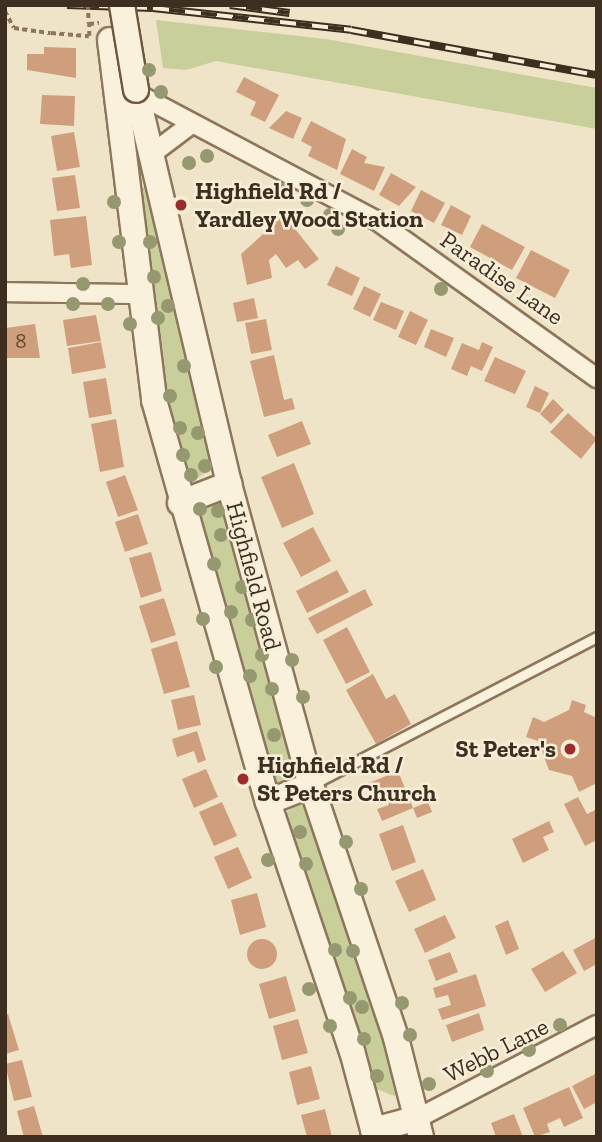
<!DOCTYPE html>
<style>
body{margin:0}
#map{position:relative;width:602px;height:1142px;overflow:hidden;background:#f0e4c8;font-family:"Zilla Slab",serif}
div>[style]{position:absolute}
.green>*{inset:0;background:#c9cf9b}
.building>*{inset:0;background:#cf9f7d}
.round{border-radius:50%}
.path>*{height:3.5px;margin-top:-1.75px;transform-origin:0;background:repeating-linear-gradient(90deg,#8d765c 0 5px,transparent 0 8.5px)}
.roads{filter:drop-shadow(2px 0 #8d765c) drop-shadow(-2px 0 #8d765c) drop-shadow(0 2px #8d765c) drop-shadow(0 -2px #8d765c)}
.lane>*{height:9px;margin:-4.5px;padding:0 4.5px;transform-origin:4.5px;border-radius:4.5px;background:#faf1dc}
.street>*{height:18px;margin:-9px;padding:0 9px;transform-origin:9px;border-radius:9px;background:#faf1dc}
.secondary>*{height:24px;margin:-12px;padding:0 12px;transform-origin:12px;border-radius:12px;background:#faf1dc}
.rail>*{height:8px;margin-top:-4px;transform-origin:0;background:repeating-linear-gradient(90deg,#f7eed8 0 16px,#3d2e20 0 32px);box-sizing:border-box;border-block:2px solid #3d2e20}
.path-bridge>*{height:3.5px;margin-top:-1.75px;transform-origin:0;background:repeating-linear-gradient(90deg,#8d765c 0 5px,transparent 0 8.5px)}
.bridges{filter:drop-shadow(2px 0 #6f573f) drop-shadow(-2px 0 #6f573f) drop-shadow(0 2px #6f573f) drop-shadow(0 -2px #6f573f)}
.secondary-bridge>*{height:24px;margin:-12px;padding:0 12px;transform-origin:12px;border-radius:12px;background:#faf1dc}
.trees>*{width:14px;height:14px;margin:-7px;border-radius:50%;background:#96986f}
.dots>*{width:19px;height:19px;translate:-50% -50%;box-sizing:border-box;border:4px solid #f7eed8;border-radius:50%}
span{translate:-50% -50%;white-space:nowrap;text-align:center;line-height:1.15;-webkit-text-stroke:5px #f7eed8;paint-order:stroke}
.number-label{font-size:21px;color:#624a37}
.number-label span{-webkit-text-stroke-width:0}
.poi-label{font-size:24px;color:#3d2e20;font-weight:700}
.left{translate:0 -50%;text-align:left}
.right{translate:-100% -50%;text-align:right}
.street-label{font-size:24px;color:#3d2e20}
.frame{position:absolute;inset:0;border:7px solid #3d2e20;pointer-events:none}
</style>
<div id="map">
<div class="green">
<div style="clip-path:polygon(156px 20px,326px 39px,597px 88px,597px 129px,216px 61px,186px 70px,163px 68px)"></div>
<div style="clip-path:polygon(147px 185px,211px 469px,198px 478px,186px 472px,166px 403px,140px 190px)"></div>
<div style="clip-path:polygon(216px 502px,225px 508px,299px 772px,284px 785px,276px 782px,268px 758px,198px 517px,199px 508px)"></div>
<div style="clip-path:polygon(300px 803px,308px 809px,400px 1091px,394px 1096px,374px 1088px,284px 814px)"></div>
</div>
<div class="building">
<div style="clip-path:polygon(44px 47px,76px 48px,76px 78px,27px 70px,27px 54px,44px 54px)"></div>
<div style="clip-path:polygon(244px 77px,279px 95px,265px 122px,250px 115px,256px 102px,236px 92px)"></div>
<div style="clip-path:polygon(42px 95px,75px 96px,74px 126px,40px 124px)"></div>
<div style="clip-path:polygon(286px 111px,302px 118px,293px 139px,269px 128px)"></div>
<div style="clip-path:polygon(311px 121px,346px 139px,337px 170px,308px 156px,312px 147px,301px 141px)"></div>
<div style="clip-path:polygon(74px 132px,80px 167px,57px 171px,51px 136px)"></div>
<div style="clip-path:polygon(352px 149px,367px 157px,364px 163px,385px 167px,374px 191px,340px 174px)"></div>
<div style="clip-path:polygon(391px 173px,416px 187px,399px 206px,379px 195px)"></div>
<div style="clip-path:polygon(75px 175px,80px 208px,57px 211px,52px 178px)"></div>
<div style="clip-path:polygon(421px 190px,445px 203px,434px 223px,411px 211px)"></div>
<div style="clip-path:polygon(451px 205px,471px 216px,462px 235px,441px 225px)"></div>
<div style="clip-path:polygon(284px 215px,319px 259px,305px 269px,298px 260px,286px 268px,276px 254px,269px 260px,272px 278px,247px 285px,241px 254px)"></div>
<div style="clip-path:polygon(86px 216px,92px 265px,71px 268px,69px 254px,54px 256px,50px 220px)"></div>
<div style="clip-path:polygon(482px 224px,525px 247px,512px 270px,470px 247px)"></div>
<div style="clip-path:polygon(531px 250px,570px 270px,555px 298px,516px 278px)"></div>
<div style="clip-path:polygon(336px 266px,360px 278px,352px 296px,327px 285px)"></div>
<div style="clip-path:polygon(364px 286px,381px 294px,370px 317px,353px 309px)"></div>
<div style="clip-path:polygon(254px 298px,258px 318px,237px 322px,233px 303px)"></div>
<div style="clip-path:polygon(381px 302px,404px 311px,396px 330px,373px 320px)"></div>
<div style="clip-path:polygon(410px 311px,428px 320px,416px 345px,398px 337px)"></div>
<div style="clip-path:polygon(96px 315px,101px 341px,67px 346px,63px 320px)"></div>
<div style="clip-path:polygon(266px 319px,272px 350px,251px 354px,245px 323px)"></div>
<div style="clip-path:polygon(35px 324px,40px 358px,5px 358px,5px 328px)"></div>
<div style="clip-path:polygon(431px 329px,454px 338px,446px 357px,424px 347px)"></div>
<div style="clip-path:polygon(101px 342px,106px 368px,72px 374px,68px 348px)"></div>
<div style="clip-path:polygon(482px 342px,493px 347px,482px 371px,471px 366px,467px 376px,451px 369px,462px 343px,479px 350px)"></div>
<div style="clip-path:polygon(274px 355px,284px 400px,292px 398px,295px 409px,264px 417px,250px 361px)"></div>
<div style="clip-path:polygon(495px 357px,526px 371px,515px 394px,484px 381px)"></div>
<div style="clip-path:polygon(106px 378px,112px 414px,89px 418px,83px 382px)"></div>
<div style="clip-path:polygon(535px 386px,549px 393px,540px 413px,526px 407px)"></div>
<div style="clip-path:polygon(553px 399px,564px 410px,551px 424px,540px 414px)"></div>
<div style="clip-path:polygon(568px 413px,597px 439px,581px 459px,550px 432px)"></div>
<div style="clip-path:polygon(116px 419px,124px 467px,100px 472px,91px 424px)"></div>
<div style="clip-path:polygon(302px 421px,311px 444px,277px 457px,268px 435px)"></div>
<div style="clip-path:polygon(294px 463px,314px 514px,282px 528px,261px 477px)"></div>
<div style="clip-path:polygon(125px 475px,138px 510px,118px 517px,106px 482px)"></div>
<div style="clip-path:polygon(138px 514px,148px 544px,125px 552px,115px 522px)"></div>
<div style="clip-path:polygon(313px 527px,331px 561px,301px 577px,283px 543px)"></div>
<div style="clip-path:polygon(151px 552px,162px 591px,141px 598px,129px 558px)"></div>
<div style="clip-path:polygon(337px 570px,349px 592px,307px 613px,296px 591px)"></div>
<div style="clip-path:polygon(365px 589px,373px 605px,317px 634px,308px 618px)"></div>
<div style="clip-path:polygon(164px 598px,176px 635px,151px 643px,139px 606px)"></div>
<div style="clip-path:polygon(347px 627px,370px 672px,346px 684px,323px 640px)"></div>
<div style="clip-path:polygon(177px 641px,190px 687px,164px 694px,151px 649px)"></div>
<div style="clip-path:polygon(373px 674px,386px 699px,395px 694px,411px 724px,376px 744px,346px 690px)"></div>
<div style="clip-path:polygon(194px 695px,201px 725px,178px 730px,171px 700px)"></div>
<div style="clip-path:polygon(572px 700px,586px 705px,584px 712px,597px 718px,597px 783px,579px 792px,572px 776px,549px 770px,538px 741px,526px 737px,533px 717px,544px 722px,569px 710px)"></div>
<div style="clip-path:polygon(197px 731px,206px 760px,198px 763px,194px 751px,177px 757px,172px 739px)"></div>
<div style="clip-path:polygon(206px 769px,218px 797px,194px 808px,182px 779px)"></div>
<div style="clip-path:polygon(398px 771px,413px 808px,382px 821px,377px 809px,389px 805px,383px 791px,374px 794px,369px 783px)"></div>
<div style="clip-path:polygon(578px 797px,587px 814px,597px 809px,597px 840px,585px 846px,564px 804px)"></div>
<div style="clip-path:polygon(222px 802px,237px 836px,214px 846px,199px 812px)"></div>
<div style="clip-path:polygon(428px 802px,432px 812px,417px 818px,413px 808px)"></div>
<div style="clip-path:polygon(549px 821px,554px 832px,543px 837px,549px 850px,523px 863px,512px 839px)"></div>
<div style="clip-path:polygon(403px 825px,416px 862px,392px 871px,379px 834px)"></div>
<div style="clip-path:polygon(238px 847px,252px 878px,228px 889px,214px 857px)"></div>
<div style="clip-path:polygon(423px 869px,436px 900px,409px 912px,395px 881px)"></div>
<div style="clip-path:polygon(257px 893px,266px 927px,240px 935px,231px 900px)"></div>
<div style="clip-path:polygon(445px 915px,456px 938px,425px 953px,414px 929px)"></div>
<div style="clip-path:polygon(508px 920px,519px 949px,506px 955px,495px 926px)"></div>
<div style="clip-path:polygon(597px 937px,597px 964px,584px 971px,573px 950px)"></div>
<div class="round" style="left:247px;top:939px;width:30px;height:30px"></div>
<div style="clip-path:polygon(563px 951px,577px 973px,545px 992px,531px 969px)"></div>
<div style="clip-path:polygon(450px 952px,458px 972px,436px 981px,428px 960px)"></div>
<div style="clip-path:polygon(476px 974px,486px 1006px,442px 1020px,438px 1009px,451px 1005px,448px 995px,436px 998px,433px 988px)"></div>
<div style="clip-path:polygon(286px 976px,296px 1011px,269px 1019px,259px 984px)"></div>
<div style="clip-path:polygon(479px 1013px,484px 1030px,452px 1042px,446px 1025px)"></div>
<div style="clip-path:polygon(8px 1014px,19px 1050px,5px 1054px,5px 1015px)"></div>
<div style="clip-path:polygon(298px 1019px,308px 1053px,282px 1060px,273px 1026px)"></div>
<div style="clip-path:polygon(22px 1060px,32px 1097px,14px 1101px,5px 1064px)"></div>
<div style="clip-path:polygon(311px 1066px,320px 1099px,297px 1105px,289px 1072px)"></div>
<div style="clip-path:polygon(597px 1073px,597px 1102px,584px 1109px,572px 1086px)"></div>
<div style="clip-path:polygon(569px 1087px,583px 1118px,564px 1127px,560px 1118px,547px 1124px,550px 1132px,535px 1137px,523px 1108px)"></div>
<div style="clip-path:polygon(34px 1106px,43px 1137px,24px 1137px,17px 1111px)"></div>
<div style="clip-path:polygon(325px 1109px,332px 1137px,307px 1137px,301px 1115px)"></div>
<div style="clip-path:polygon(514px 1114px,523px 1137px,496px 1137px,491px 1123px)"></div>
</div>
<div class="path">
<div style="left:5px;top:11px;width:19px;rotate:62deg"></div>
<div style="left:14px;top:28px;width:37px;rotate:8deg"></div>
<div style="left:51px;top:33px;width:38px;rotate:5deg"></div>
<div style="left:89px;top:36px;width:12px;rotate:-90deg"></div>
<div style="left:89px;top:24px;width:10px;rotate:-6deg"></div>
</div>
<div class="roads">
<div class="lane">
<div style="left:313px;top:784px;width:320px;rotate:-27.4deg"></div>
</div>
<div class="street">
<div style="left:132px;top:91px;width:276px;rotate:27.9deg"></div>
<div style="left:376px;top:220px;width:272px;rotate:35.6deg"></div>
<div style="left:149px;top:156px;width:51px;rotate:-37.1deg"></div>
<div style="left:5px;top:292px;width:133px;rotate:0.9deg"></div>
<div style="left:418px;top:1118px;width:202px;rotate:-27.5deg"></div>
</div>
<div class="secondary">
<div style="left:110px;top:40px;width:363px;rotate:83deg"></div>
<div style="left:154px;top:400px;width:418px;rotate:74.2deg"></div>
<div style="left:268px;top:802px;width:263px;rotate:71.4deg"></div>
<div style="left:352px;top:1051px;width:89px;rotate:75deg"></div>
<div style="left:136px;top:90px;width:405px;rotate:76.7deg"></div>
<div style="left:229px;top:484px;width:312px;rotate:74.8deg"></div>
<div style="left:311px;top:785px;width:267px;rotate:71.4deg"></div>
<div style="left:396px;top:1038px;width:102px;rotate:75.8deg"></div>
<div style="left:180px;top:503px;width:53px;rotate:-21.2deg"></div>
<div style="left:268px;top:802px;width:46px;rotate:-21.6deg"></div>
<div style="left:373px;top:1130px;width:47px;rotate:-14.9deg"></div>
</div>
</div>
<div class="rail">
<div style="left:67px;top:5px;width:86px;rotate:2deg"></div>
<div style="left:153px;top:8px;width:199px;rotate:6.3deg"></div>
<div style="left:351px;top:30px;width:250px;rotate:10.4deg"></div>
<div style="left:230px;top:5px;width:60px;rotate:7.7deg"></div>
</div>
<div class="path-bridge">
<div style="left:88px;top:5px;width:19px;rotate:87deg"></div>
</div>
<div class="bridges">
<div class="secondary-bridge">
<div style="left:122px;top:5px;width:86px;rotate:80.6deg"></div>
</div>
</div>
<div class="trees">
<div style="left:149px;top:70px"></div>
<div style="left:161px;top:92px"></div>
<div style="left:207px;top:156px"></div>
<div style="left:189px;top:163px"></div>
<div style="left:284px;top:190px"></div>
<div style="left:307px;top:200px"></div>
<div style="left:114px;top:202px"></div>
<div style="left:330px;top:215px"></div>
<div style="left:338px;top:229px"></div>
<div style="left:119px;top:242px"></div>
<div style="left:150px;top:242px"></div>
<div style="left:154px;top:277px"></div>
<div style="left:83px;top:284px"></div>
<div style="left:441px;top:289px"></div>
<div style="left:73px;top:304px"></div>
<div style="left:108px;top:304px"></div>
<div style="left:168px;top:306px"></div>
<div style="left:158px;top:318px"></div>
<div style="left:130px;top:324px"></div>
<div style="left:184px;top:366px"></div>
<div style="left:170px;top:396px"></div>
<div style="left:180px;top:428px"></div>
<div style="left:198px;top:433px"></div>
<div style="left:183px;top:455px"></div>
<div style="left:205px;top:466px"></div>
<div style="left:191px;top:475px"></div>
<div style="left:200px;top:509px"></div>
<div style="left:218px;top:511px"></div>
<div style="left:221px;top:535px"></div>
<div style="left:214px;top:564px"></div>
<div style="left:242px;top:587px"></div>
<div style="left:231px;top:612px"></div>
<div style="left:203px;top:619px"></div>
<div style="left:252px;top:620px"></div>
<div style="left:262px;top:655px"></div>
<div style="left:292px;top:660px"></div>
<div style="left:216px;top:667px"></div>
<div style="left:250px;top:676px"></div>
<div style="left:272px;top:689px"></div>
<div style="left:303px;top:697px"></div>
<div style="left:274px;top:735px"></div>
<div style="left:279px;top:768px"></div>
<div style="left:300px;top:832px"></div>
<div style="left:346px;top:842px"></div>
<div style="left:268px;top:860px"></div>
<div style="left:306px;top:864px"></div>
<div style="left:361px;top:889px"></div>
<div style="left:335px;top:950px"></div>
<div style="left:353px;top:951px"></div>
<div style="left:309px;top:989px"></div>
<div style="left:350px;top:998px"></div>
<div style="left:402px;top:1003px"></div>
<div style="left:362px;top:1007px"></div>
<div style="left:560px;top:1025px"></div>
<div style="left:330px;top:1026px"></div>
<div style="left:410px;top:1035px"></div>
<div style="left:364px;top:1039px"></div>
<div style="left:529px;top:1050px"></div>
<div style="left:487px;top:1071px"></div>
<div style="left:377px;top:1076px"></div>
<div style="left:429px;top:1084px"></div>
</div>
<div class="dots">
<div style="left:181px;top:205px;background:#9e2a2b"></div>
<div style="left:570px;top:749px;background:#9e2a2b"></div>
<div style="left:243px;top:779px;background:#9e2a2b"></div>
</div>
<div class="number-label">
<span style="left:21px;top:341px">8</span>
</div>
<div class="poi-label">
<span class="left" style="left:195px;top:205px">Highfield Rd /<br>Yardley Wood Station</span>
<span class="right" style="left:556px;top:749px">St Peter's</span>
<span class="left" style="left:257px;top:779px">Highfield Rd /<br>St Peters Church</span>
</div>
<div class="street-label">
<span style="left:502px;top:278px;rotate:35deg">Paradise Lane</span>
<span style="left:254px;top:576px;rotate:75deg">Highfield Road</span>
<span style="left:496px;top:1050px;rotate:-27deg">Webb Lane</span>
</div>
<div class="frame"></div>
</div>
